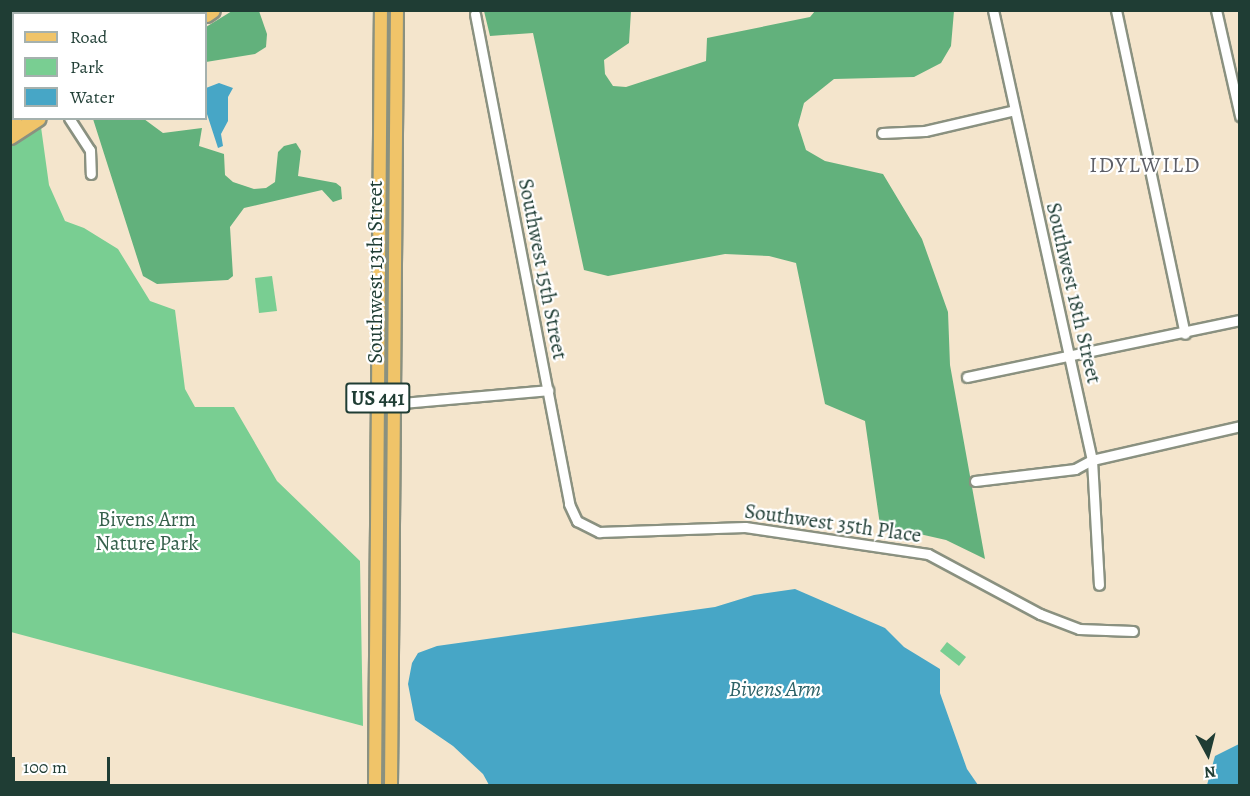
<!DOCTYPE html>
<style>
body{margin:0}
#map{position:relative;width:1250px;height:796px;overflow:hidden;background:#f4e5cc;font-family:Alegreya,serif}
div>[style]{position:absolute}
.green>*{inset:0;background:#79ce92}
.forest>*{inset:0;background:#62b17c}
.water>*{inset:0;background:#47a6c6}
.roads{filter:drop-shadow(2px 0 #8a9180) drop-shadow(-2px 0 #8a9180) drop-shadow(0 2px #8a9180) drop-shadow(0 -2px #8a9180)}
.minor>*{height:9px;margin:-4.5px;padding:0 4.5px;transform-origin:4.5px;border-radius:4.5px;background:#fff}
.major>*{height:12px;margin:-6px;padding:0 6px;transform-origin:6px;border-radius:6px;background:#f0c469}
.highway>*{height:15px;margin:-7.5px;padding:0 7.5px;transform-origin:7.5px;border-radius:7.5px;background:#f0c469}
span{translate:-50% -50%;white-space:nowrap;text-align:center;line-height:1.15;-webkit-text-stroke:4.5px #fff;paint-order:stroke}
.shield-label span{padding:2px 4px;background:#fff;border:2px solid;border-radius:4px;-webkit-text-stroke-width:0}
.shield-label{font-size:20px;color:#1f3d34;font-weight:700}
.street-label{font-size:21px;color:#1f3d34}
.park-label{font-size:21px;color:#36614c}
.neighbourhood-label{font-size:22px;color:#5d5f67;letter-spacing:1.5px}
.water-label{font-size:22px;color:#2d6267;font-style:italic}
.frame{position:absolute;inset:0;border:12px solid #1f3d34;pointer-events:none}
.legend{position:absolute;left:12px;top:12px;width:195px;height:108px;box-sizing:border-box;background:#fff;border:2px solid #a5b1ae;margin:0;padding:8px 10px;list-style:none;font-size:18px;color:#1f3d34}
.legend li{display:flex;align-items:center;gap:12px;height:30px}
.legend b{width:30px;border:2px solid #a5b1ae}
.north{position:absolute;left:1178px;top:724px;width:60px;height:60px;-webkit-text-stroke:4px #fff;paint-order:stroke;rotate:173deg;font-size:16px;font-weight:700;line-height:24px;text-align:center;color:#1f3d34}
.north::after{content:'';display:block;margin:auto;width:21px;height:27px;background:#1f3d34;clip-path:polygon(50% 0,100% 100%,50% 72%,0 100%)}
.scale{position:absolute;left:12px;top:757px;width:98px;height:27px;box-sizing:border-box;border:3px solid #1f3d34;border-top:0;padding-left:8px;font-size:18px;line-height:21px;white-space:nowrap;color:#1f3d34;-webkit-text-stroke:4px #fff;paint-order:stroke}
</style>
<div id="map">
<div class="green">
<div style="clip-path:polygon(10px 11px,11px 10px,154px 11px,14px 14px,11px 103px)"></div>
<div style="clip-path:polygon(41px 127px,49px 185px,65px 221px,84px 228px,118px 249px,150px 301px,175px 310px,185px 389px,195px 407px,234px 407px,277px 481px,360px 561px,363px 726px,11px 632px,11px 146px)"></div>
<div style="clip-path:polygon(272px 276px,277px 311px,259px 313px,255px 278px)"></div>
<div style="clip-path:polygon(947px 642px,966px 657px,959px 666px,940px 651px)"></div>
</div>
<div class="forest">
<div style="clip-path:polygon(232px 11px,259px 11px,267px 34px,266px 47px,255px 54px,206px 62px,206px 27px)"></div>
<div style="clip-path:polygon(484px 11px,631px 11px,629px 43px,604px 60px,605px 74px,613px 86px,626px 87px,706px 61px,707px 38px,810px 17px,815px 11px,954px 11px,951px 46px,941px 63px,914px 77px,834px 79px,804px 103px,798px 125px,806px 150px,825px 161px,883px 174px,922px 239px,948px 312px,950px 365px,985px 559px,946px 540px,880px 525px,865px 421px,825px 404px,796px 263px,769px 256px,725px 254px,608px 276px,584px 270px,533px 33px,490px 36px)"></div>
<div style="clip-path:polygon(93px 119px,144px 119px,163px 133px,202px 128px,199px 146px,224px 154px,225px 175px,233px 182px,254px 189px,266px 188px,275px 182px,278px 152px,284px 146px,296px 143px,301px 151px,298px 176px,336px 183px,341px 187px,342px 199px,333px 202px,322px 190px,244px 208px,230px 227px,233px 276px,228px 280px,157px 284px,143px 276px)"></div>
</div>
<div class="water">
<div style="clip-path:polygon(219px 83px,233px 88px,228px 97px,228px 121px,221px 134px,223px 146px,218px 148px,206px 111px,206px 88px)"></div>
<div style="clip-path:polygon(795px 589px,885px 628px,904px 647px,940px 669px,940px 693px,967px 769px,978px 785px,489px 785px,483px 774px,453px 746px,415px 720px,408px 684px,412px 663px,418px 653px,437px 646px,715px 607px,754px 595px)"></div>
<div style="clip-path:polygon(1239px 744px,1239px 785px,1207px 785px,1215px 756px)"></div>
</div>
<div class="roads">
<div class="minor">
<div style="left:993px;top:10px;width:461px;rotate:77.6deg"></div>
<div style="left:1092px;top:460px;width:125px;rotate:86.8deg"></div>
<div style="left:1116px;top:10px;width:331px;rotate:78deg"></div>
<div style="left:1216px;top:10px;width:109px;rotate:77.2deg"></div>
<div style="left:475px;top:14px;width:499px;rotate:79.1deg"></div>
<div style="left:569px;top:504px;width:19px;rotate:65deg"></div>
<div style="left:577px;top:521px;width:25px;rotate:27deg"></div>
<div style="left:599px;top:532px;width:146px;rotate:-2deg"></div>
<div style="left:745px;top:527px;width:185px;rotate:8.4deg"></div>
<div style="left:928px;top:554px;width:127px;rotate:28.2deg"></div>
<div style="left:1040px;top:614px;width:42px;rotate:21deg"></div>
<div style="left:1079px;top:629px;width:54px;rotate:2.1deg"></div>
<div style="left:69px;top:118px;width:38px;rotate:57deg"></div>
<div style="left:90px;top:150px;width:24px;rotate:88deg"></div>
<div style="left:882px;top:133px;width:43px;rotate:-2.7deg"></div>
<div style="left:925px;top:131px;width:92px;rotate:-13.1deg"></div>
<div style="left:967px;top:377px;width:279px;rotate:-11.8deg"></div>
<div style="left:378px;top:405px;width:171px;rotate:-5deg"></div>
<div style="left:975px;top:481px;width:101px;rotate:-6.8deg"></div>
<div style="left:1075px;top:469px;width:19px;rotate:-28deg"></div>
<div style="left:1092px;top:460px;width:152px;rotate:-12.9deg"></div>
</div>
<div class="major">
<div style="left:375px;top:786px;width:776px;rotate:-89.56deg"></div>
<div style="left:391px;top:786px;width:776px;rotate:-89.56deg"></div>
</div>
<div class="highway">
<div style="left:182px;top:14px;width:6px;rotate:-39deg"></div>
<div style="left:206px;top:14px;width:7px;rotate:-34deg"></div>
<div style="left:10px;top:121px;width:5px;rotate:-37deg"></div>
<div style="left:10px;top:136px;width:33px;rotate:-33deg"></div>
</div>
</div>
<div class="shield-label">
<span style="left:378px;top:398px">US 441</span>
</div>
<div class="street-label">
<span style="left:543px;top:269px;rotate:79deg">Southwest 15th Street</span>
<span style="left:375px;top:272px;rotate:-90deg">Southwest 13th Street</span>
<span style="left:1074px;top:293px;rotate:77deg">Southwest 18th Street</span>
<span style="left:833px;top:523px;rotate:8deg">Southwest 35th Place</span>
</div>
<div class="park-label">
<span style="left:147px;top:531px">Bivens Arm<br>Nature Park</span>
</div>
<div class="neighbourhood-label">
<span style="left:1145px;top:166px">IDYLWILD</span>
</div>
<div class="water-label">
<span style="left:775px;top:690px">Bivens Arm</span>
</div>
<div class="frame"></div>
<ul class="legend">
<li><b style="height:8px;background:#f0c469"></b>Road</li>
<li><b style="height:16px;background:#79ce92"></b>Park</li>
<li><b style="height:16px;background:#47a6c6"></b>Water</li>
</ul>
<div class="north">N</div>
<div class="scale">100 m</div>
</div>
